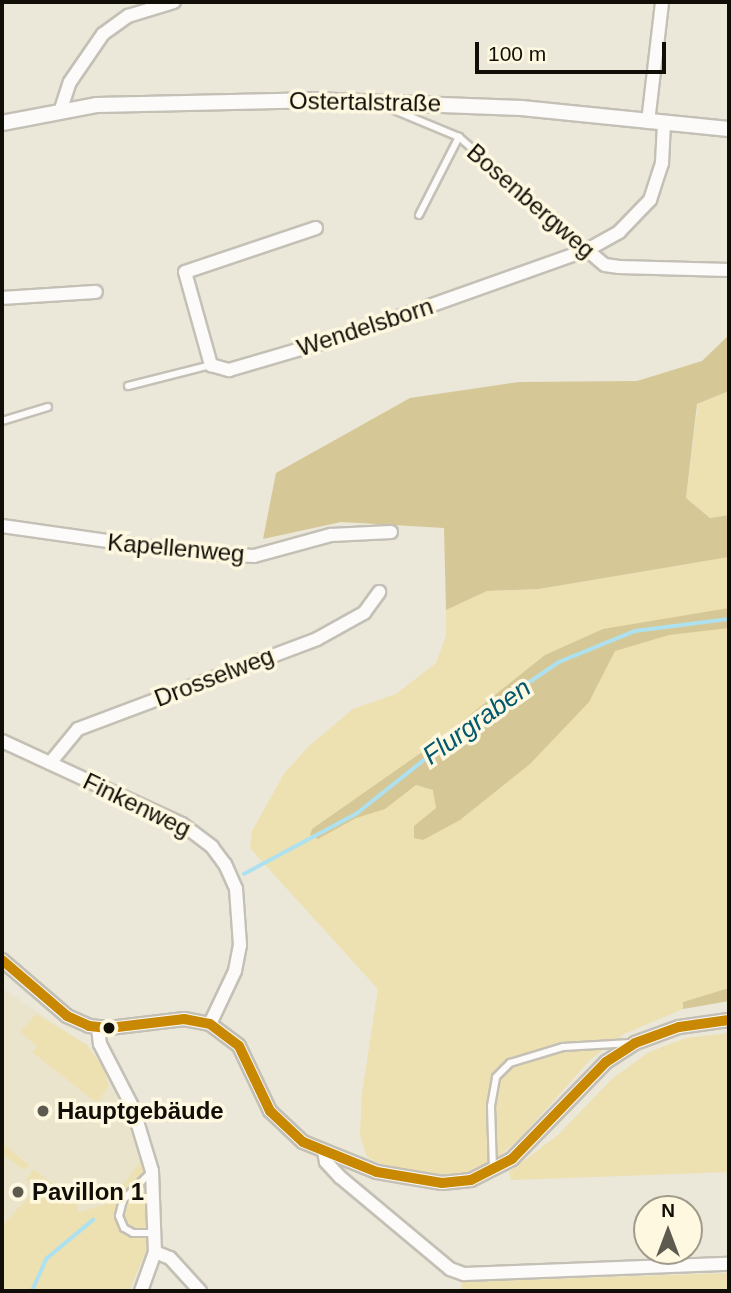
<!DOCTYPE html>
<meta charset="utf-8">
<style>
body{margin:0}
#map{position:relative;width:731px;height:1293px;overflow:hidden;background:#ebe7d9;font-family:Helvetica,sans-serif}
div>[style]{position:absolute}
.built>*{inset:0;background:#eae4cc}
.green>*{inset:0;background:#ede0b1}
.forest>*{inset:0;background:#d6c896}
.stream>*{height:3.5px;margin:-1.75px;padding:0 1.75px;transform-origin:1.75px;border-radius:1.75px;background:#aee1f0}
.roads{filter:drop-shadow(2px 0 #c4c0b6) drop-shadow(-2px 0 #c4c0b6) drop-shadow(0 2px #c4c0b6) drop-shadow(0 -2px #c4c0b6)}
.service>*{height:6px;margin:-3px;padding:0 3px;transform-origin:3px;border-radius:3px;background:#fcfbf9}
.minor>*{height:12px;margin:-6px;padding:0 6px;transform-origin:6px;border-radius:6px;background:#fcfbf9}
.tertiary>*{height:14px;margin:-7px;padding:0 7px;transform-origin:7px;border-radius:7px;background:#fcfbf9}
.bus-1>*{height:10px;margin:-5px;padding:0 5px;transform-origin:5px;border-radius:5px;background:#c98801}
.dots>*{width:19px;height:19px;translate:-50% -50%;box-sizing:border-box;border:4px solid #fff8e0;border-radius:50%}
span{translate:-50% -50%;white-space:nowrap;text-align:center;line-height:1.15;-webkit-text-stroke:7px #fff8e0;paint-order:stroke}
.street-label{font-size:24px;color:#100e06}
.poi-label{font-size:24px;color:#100e06;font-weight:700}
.left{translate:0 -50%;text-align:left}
.water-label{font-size:26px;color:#01586f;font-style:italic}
.frame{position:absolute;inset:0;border:4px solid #100e06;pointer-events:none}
.north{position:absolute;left:633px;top:1195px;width:70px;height:70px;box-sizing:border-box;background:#fff8e0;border:2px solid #9f9a89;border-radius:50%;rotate:0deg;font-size:19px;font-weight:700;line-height:28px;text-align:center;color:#100e06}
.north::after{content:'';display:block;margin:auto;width:24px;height:32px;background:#5d5a50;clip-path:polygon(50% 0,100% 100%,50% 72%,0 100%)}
.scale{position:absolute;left:475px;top:42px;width:191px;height:32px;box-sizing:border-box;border:4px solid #100e06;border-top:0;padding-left:9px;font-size:21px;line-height:24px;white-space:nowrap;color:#100e06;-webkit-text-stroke:5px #fff8e0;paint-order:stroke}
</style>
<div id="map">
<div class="built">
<div style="clip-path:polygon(2px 988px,87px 1045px,146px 1148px,145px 1156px,109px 1203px,14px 1236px,2px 1226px)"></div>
</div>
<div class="green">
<div style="clip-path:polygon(729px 391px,729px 515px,710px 518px,686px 498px,698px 404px)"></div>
<div style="clip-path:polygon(729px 557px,729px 988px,684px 1002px,683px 1009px,624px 1034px,591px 1059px,519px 1139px,481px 1172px,462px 1179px,405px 1176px,367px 1157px,360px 1135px,362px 1093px,378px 989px,250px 848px,252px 831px,284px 774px,309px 746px,353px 709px,396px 694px,436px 663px,446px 636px,446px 610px,487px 591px,539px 589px)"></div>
<div style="clip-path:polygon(36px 1014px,87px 1045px,103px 1067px,109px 1085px,97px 1103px,32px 1052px,37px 1046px,20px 1032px)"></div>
<div style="clip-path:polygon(729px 1033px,729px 1172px,511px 1180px,509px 1172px,558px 1135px,612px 1079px,649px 1052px,686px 1038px)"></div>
<div style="clip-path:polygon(2px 1143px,29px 1165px,24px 1170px,2px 1154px)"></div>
<div style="clip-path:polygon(145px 1156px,149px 1181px,147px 1249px,129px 1291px,2px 1291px,2px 1226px,36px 1189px,26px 1180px,34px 1169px,78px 1205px,78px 1213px,109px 1203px)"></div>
<div style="clip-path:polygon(729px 1273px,729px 1291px,461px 1291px,462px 1282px)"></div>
</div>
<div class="forest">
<div style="clip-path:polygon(729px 335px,729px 391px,697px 404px,686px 498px,710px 518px,729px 515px,729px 557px,539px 589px,487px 591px,446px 610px,444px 528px,341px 522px,263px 539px,276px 473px,410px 398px,519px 382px,637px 381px,702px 361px)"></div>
<div style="clip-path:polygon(729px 608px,729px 628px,669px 635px,615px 651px,589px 702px,530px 764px,460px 820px,423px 840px,414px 838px,414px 826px,436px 808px,433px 790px,416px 785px,385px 809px,356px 818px,318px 839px,310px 835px,312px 829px,435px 743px,545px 655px,603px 629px)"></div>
<div style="clip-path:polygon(729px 988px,729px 1001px,683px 1009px,683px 1002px)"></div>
</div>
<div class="stream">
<div style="left:244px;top:874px;width:127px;rotate:-28.2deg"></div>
<div style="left:356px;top:814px;width:159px;rotate:-38.4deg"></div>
<div style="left:481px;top:715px;width:94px;rotate:-34.2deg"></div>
<div style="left:559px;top:662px;width:82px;rotate:-22.2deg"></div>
<div style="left:635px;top:631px;width:95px;rotate:-7.3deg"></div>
<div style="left:32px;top:1291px;width:35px;rotate:-66deg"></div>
<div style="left:46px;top:1259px;width:61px;rotate:-39.7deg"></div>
</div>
<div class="roads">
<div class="service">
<div style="left:384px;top:106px;width:81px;rotate:22.5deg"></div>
<div style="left:459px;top:137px;width:169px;rotate:41.4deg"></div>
<div style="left:419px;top:215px;width:88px;rotate:-62.9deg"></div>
<div style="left:128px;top:386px;width:86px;rotate:-14.2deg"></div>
<div style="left:2px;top:421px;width:48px;rotate:-16.9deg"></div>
<div style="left:493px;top:1170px;width:64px;rotate:-91.8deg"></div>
<div style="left:491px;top:1106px;width:29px;rotate:-80deg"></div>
<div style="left:496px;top:1077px;width:20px;rotate:-45deg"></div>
<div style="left:510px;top:1063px;width:55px;rotate:-16.8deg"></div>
<div style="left:563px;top:1047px;width:68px;rotate:-3.4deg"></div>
<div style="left:151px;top:1172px;width:40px;rotate:135deg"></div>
<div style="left:123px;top:1200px;width:16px;rotate:104deg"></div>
<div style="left:119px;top:1216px;width:13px;rotate:67deg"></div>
<div style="left:124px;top:1228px;width:10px;rotate:29deg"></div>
<div style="left:133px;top:1233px;width:21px"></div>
</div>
<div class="minor">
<div style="left:61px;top:109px;width:28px;rotate:-72deg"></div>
<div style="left:70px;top:82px;width:58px;rotate:-55.5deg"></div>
<div style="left:103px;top:34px;width:31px;rotate:-36deg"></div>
<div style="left:128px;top:16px;width:48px;rotate:-16.9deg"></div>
<div style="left:648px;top:122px;width:121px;rotate:-83.3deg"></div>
<div style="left:316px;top:228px;width:138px;rotate:161.4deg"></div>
<div style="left:185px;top:272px;width:97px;rotate:74.4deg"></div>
<div style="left:211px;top:365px;width:19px;rotate:16deg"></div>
<div style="left:229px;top:370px;width:121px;rotate:-16.3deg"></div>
<div style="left:345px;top:336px;width:257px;rotate:-19.6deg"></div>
<div style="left:587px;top:250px;width:37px;rotate:-29deg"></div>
<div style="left:619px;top:232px;width:45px;rotate:-45.9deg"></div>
<div style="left:650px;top:200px;width:39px;rotate:-72deg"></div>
<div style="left:662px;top:163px;width:40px;rotate:-87.1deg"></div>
<div style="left:587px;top:250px;width:23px;rotate:40deg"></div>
<div style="left:605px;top:265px;width:14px;rotate:8deg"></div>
<div style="left:619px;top:267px;width:110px;rotate:1.6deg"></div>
<div style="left:2px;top:298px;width:94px;rotate:-3.7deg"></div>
<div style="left:2px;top:526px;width:184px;rotate:8.1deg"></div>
<div style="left:184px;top:552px;width:70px;rotate:3.3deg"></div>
<div style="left:254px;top:556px;width:80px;rotate:-15.3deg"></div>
<div style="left:331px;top:535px;width:60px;rotate:-2.9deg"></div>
<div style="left:2px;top:741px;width:198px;rotate:24.8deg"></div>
<div style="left:182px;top:824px;width:38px;rotate:37deg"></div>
<div style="left:212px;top:847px;width:21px;rotate:53deg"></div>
<div style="left:225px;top:864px;width:27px;rotate:66deg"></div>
<div style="left:236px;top:889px;width:56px;rotate:85.9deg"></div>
<div style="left:240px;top:945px;width:26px;rotate:101deg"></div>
<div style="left:235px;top:971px;width:59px;rotate:115.3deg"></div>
<div style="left:50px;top:763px;width:44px;rotate:-50.5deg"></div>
<div style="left:78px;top:729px;width:255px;rotate:-20.6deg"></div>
<div style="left:317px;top:639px;width:54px;rotate:-29deg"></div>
<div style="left:364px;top:613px;width:26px;rotate:-54deg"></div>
<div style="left:2px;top:960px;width:86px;rotate:40.7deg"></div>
<div style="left:67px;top:1016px;width:24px;rotate:24deg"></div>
<div style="left:89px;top:1026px;width:20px;rotate:6deg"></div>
<div style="left:109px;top:1028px;width:76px;rotate:-6.8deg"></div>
<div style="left:184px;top:1019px;width:26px;rotate:11deg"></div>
<div style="left:210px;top:1024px;width:36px;rotate:37deg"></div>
<div style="left:239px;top:1046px;width:72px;rotate:64.5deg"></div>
<div style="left:270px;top:1111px;width:45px;rotate:43.2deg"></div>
<div style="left:303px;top:1142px;width:80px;rotate:22.1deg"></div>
<div style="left:377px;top:1172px;width:66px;rotate:9.6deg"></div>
<div style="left:442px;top:1183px;width:29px;rotate:-6deg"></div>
<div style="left:471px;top:1180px;width:46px;rotate:-27.1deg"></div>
<div style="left:512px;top:1159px;width:135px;rotate:-45.9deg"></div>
<div style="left:606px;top:1062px;width:35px;rotate:-33deg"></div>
<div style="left:635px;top:1043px;width:47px;rotate:-20deg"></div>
<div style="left:679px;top:1027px;width:50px;rotate:-8deg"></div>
<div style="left:98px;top:1028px;width:16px;rotate:83deg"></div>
<div style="left:100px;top:1044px;width:72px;rotate:62.7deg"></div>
<div style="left:133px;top:1108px;width:66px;rotate:73.2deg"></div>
<div style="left:152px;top:1171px;width:81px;rotate:87.9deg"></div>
<div style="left:155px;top:1252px;width:41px;rotate:109.7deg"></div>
<div style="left:324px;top:1151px;width:11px;rotate:80deg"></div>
<div style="left:326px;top:1162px;width:21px;rotate:47deg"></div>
<div style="left:340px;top:1177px;width:143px;rotate:39.9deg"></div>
<div style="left:450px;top:1269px;width:15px;rotate:20deg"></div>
<div style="left:464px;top:1274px;width:265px;rotate:-2.2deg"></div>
<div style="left:155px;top:1252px;width:16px;rotate:22deg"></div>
<div style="left:170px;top:1258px;width:45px;rotate:47.7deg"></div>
</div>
<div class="tertiary">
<div style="left:2px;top:123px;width:97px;rotate:-10.7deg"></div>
<div style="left:97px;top:105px;width:214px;rotate:-1.3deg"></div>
<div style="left:311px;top:100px;width:210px;rotate:2.2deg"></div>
<div style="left:521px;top:108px;width:209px;rotate:5.8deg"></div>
</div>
</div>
<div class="bus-1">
<div style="left:2px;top:960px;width:86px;rotate:40.7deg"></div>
<div style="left:67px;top:1016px;width:24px;rotate:24deg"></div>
<div style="left:89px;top:1026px;width:20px;rotate:6deg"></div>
<div style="left:109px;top:1028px;width:76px;rotate:-6.8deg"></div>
<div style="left:184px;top:1019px;width:26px;rotate:11deg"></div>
<div style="left:210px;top:1024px;width:36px;rotate:37deg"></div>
<div style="left:239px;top:1046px;width:72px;rotate:64.5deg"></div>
<div style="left:270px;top:1111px;width:45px;rotate:43.2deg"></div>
<div style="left:303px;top:1142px;width:80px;rotate:22.1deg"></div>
<div style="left:377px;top:1172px;width:66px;rotate:9.6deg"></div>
<div style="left:442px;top:1183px;width:29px;rotate:-6deg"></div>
<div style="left:471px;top:1180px;width:46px;rotate:-27.1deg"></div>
<div style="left:512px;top:1159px;width:135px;rotate:-45.9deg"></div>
<div style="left:606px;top:1062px;width:35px;rotate:-33deg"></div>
<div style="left:635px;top:1043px;width:47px;rotate:-20deg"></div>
<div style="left:679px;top:1027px;width:50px;rotate:-8deg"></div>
</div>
<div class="dots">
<div style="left:109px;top:1028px;background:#100e06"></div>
<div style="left:43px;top:1111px;background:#5d5a50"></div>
<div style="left:18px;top:1192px;background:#5d5a50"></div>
</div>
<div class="street-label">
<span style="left:365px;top:102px;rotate:1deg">Ostertalstraße</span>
<span style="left:531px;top:201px;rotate:41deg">Bosenbergweg</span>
<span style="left:365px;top:327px;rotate:-18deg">Wendelsborn</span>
<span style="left:176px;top:548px;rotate:5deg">Kapellenweg</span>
<span style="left:214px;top:677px;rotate:-21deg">Drosselweg</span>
<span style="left:137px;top:805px;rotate:26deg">Finkenweg</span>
</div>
<div class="poi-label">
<span class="left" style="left:57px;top:1111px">Hauptgebäude</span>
<span class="left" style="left:32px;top:1192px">Pavillon 1</span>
</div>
<div class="water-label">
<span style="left:477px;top:722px;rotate:-36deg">Flurgraben</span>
</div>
<div class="frame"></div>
<div class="north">N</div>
<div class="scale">100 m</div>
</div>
